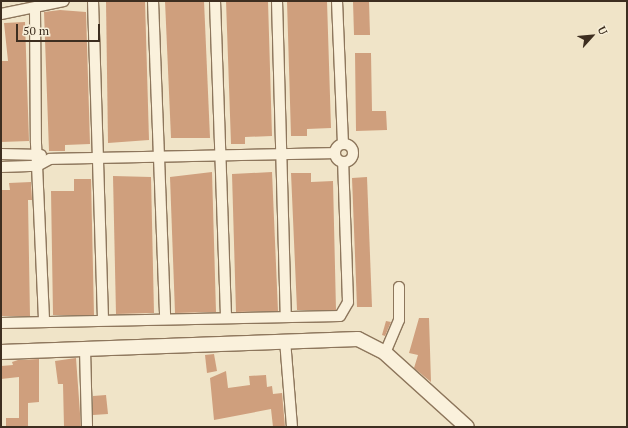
<!DOCTYPE html>
<style>
body{margin:0}
#map{position:relative;width:628px;height:428px;overflow:hidden;background:#f0e4c8;font-family:"PT Serif",serif}
div>[style]{position:absolute}
.building>*{inset:0;background:#cf9f7d}
.roads{filter:drop-shadow(1px 0 #8d765c) drop-shadow(-1px 0 #8d765c) drop-shadow(0 1px #8d765c) drop-shadow(0 -1px #8d765c)}
.street>*{height:10px;margin:-5px;padding:0 5px;transform-origin:5px;border-radius:5px;background:#faf1dc}
.street>.ring{margin:-5px;padding:0;box-sizing:content-box;background:none;border:10px solid #faf1dc;border-radius:50%}
.secondary>*{height:14px;margin:-7px;padding:0 7px;transform-origin:7px;border-radius:7px;background:#faf1dc}
span{translate:-50% -50%;white-space:nowrap;text-align:center;line-height:1.15;-webkit-text-stroke:4px #f7eed8;paint-order:stroke}
.frame{position:absolute;inset:0;border:2px solid #3d2e20;pointer-events:none}
.north{position:absolute;left:572px;top:16px;width:40px;height:40px;-webkit-text-stroke:3px #f7eed8;paint-order:stroke;rotate:63deg;font-size:11px;font-weight:700;line-height:16px;text-align:center;color:#3d2e20}
.north::after{content:'';display:block;margin:auto;width:14px;height:18px;background:#3d2e20;clip-path:polygon(50% 0,100% 100%,50% 72%,0 100%)}
.scale{position:absolute;left:16px;top:24px;width:84px;height:18px;box-sizing:border-box;border:2px solid #3d2e20;border-top:0;padding-left:5px;font-size:12px;line-height:14px;white-space:nowrap;color:#3d2e20;-webkit-text-stroke:3px #f7eed8;paint-order:stroke}
</style>
<div id="map">
<div class="building">
<div style="clip-path:polygon(106px 1px,145px 1px,149px 140px,108px 143px)"></div>
<div style="clip-path:polygon(165px 1px,204px 1px,210px 138px,171px 138px)"></div>
<div style="clip-path:polygon(226px 1px,268px 1px,272px 136px,245px 137px,245px 144px,231px 144px)"></div>
<div style="clip-path:polygon(287px 1px,327px 1px,331px 128px,307px 129px,307px 136px,291px 136px)"></div>
<div style="clip-path:polygon(353px 1px,369px 1px,370px 35px,354px 35px)"></div>
<div style="clip-path:polygon(60px 10px,86px 12px,90px 144px,65px 145px,65px 151px,49px 151px,44px 12px)"></div>
<div style="clip-path:polygon(25px 22px,29px 141px,1px 142px,1px 61px,8px 61px,4px 23px)"></div>
<div style="clip-path:polygon(355px 53px,371px 53px,372px 111px,386px 111px,387px 130px,356px 131px)"></div>
<div style="clip-path:polygon(212px 172px,216px 312px,175px 313px,170px 177px)"></div>
<div style="clip-path:polygon(272px 172px,278px 311px,236px 312px,232px 174px)"></div>
<div style="clip-path:polygon(291px 173px,311px 173px,311px 182px,333px 181px,336px 310px,297px 310px)"></div>
<div style="clip-path:polygon(113px 176px,151px 177px,154px 313px,116px 314px)"></div>
<div style="clip-path:polygon(367px 177px,372px 307px,357px 307px,352px 178px)"></div>
<div style="clip-path:polygon(74px 179px,91px 179px,94px 315px,53px 315px,51px 191px,74px 191px)"></div>
<div style="clip-path:polygon(31px 182px,32px 200px,28px 200px,30px 316px,1px 316px,1px 190px,10px 190px,9px 183px)"></div>
<div style="clip-path:polygon(419px 318px,429px 318px,431px 382px,414px 368px,418px 355px,409px 353px)"></div>
<div style="clip-path:polygon(386px 321px,391px 322px,385px 336px,382px 335px)"></div>
<div style="clip-path:polygon(214px 354px,217px 371px,207px 373px,205px 355px)"></div>
<div style="clip-path:polygon(76px 358px,81px 427px,64px 427px,63px 384px,58px 384px,55px 361px)"></div>
<div style="clip-path:polygon(39px 359px,39px 402px,28px 403px,28px 427px,6px 427px,6px 418px,19px 418px,19px 377px,1px 379px,1px 366px,13px 365px,12px 362px,18px 360px)"></div>
<div style="clip-path:polygon(226px 371px,228px 388px,250px 385px,249px 376px,266px 375px,267px 387px,272px 386px,273px 394px,282px 393px,285px 427px,273px 427px,271px 409px,214px 420px,210px 378px)"></div>
<div style="clip-path:polygon(106px 395px,108px 414px,93px 415px,93px 396px)"></div>
</div>
<div class="roads">
<div class="street">
<div style="left:93px;top:1px;width:319px;rotate:88.2deg"></div>
<div style="left:153px;top:1px;width:318px;rotate:87.8deg"></div>
<div style="left:215px;top:1px;width:317px;rotate:88deg"></div>
<div style="left:277px;top:1px;width:316px;rotate:88.4deg"></div>
<div style="left:337px;top:1px;width:142px;rotate:87.6deg"></div>
<div style="left:35px;top:9px;width:134px;rotate:89.6deg"></div>
<div style="left:36px;top:143px;width:179px;rotate:87.4deg"></div>
<div style="left:1px;top:14px;width:64px;rotate:-11.7deg"></div>
<div class="ring" style="left:335px;top:144px;width:8px;height:8px"></div>
<div style="left:1px;top:154px;width:40px;rotate:1.4deg"></div>
<div style="left:1px;top:167px;width:36px;rotate:-2deg"></div>
<div style="left:37px;top:166px;width:15px;rotate:-28deg"></div>
<div style="left:50px;top:159px;width:284px;rotate:-1.2deg"></div>
<div style="left:1px;top:323px;width:339px;rotate:-1.2deg"></div>
<div style="left:340px;top:316px;width:16px;rotate:-60deg"></div>
<div style="left:348px;top:302px;width:140px;rotate:-92deg"></div>
<div style="left:285px;top:340px;width:87px;rotate:85.4deg"></div>
<div style="left:85px;top:349px;width:77px;rotate:88.5deg"></div>
<div style="left:385px;top:353px;width:36px;rotate:-67deg"></div>
<div style="left:399px;top:320px;width:33px;rotate:-90deg"></div>
</div>
<div class="secondary">
<div style="left:1px;top:352px;width:357px;rotate:-2.1deg"></div>
<div style="left:358px;top:339px;width:30px;rotate:27deg"></div>
<div style="left:385px;top:353px;width:110px;rotate:42.1deg"></div>
</div>
</div>
<div class="frame"></div>
<div class="north">U</div>
<div class="scale">50 m</div>
</div>
